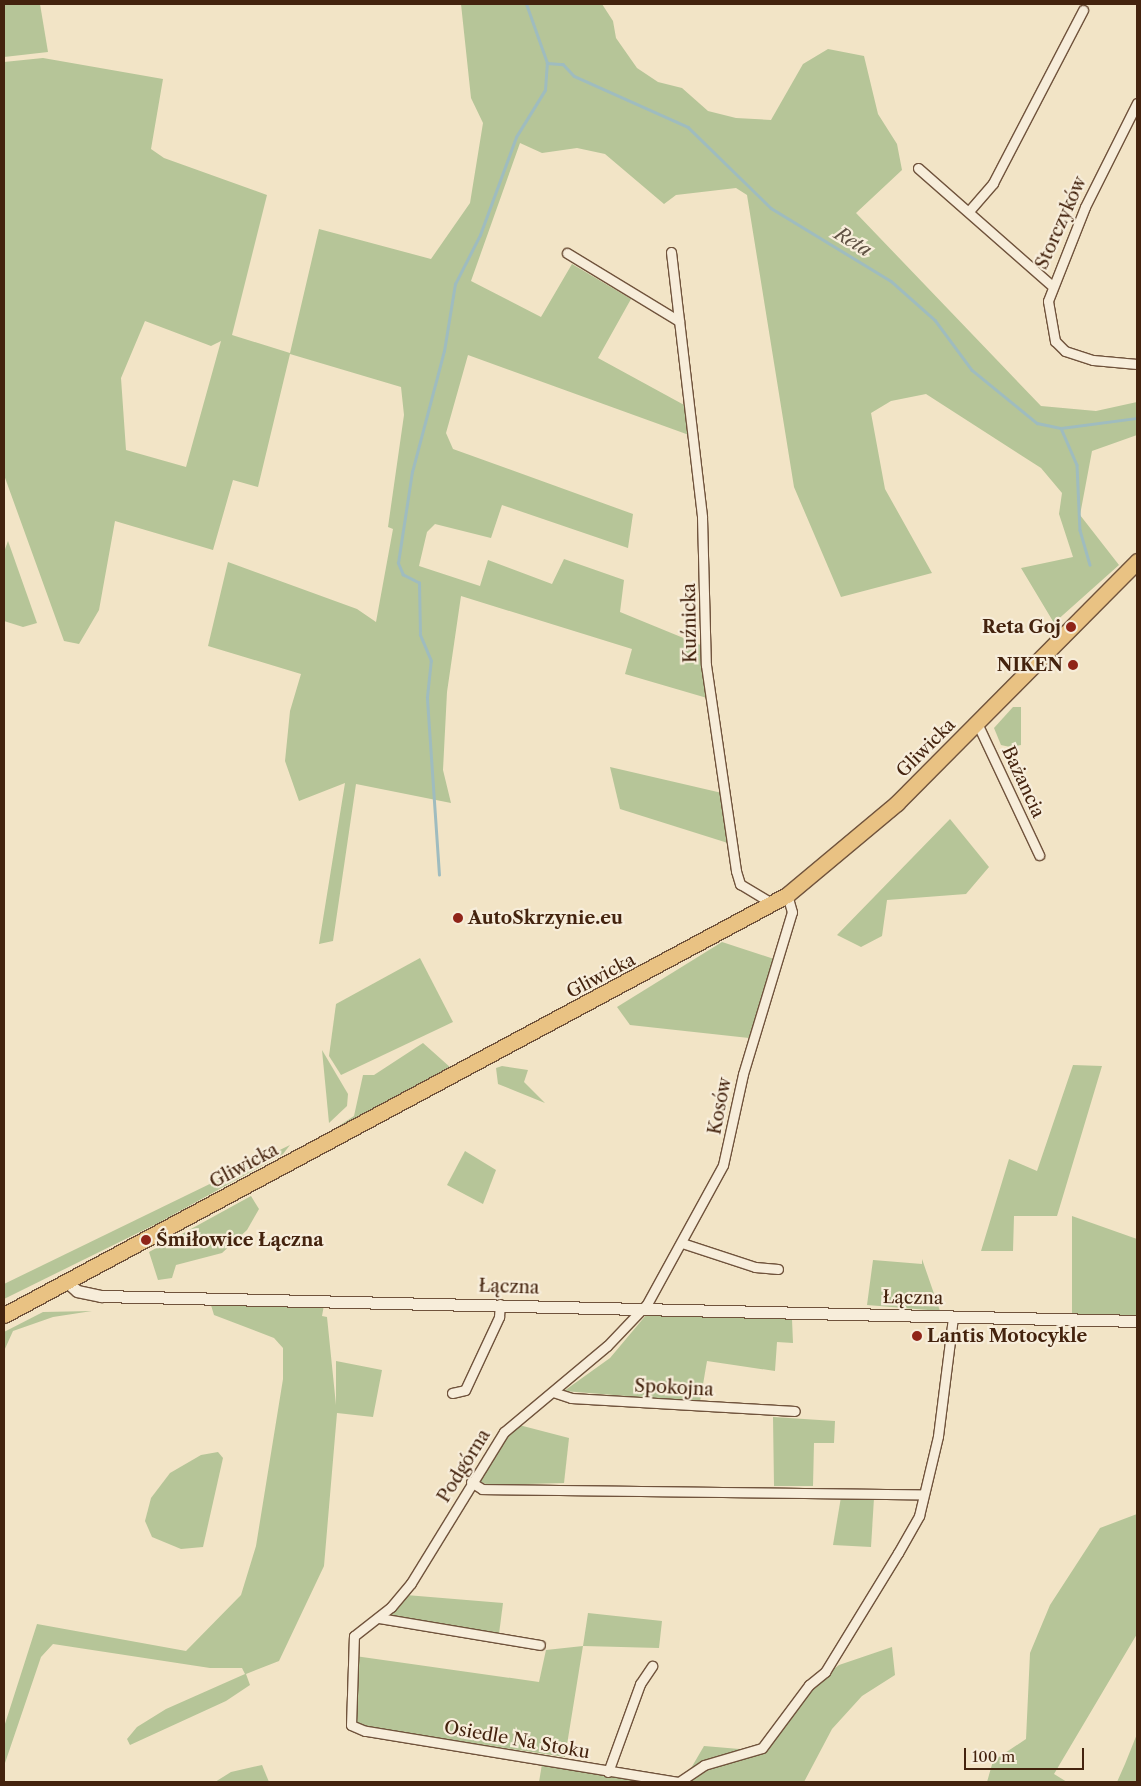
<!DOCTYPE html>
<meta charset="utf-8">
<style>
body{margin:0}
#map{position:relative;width:1141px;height:1786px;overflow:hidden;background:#f2e4c6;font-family:"Libre Caslon Text",serif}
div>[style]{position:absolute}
.green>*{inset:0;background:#b6c598}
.stream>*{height:2.5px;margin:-1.25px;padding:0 1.25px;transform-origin:1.25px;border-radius:1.25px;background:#9fbcbf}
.roads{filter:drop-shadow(1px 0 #70533c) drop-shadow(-1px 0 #70533c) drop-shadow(0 1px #70533c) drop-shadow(0 -1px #70533c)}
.minor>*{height:9px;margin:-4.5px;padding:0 4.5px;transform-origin:4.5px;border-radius:4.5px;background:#f7edda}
.tertiary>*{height:11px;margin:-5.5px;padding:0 5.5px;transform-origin:5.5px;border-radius:5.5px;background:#f7edda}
.primary>*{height:15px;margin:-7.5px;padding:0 7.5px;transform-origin:7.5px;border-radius:7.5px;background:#e9c283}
.dots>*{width:14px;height:14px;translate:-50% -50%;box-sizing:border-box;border:2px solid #f7edda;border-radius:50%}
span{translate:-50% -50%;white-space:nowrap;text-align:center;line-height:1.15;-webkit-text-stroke:4.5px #f7edda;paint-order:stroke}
.street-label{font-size:18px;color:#44230e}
.poi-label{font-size:18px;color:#44230e;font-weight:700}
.right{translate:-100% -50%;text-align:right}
.left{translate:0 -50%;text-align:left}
.water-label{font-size:19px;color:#5f5143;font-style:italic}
.frame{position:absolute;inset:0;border:5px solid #44230e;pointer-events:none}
.scale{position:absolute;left:964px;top:1748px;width:120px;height:22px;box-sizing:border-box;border:2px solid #44230e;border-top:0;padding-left:6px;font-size:15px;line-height:18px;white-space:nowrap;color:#44230e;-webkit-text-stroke:4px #f7edda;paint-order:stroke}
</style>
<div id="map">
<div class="green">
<div style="clip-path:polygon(4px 4px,40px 4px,48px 52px,4px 57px)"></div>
<div style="clip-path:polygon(evenodd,461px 4px,602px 4px,613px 21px,616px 38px,637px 68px,658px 82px,682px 88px,708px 111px,736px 118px,771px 120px,803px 64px,828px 49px,864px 56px,878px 114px,897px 144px,902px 170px,856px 213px,1041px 406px,1096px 411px,1137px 402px,1137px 435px,1092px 451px,1080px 515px,1119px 565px,1054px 623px,1021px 568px,1073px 557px,1059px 514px,1062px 493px,1041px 468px,926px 394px,891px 401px,871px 413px,885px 489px,932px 573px,841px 597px,794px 487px,747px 195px,736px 188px,676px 195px,664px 204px,605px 154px,577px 148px,542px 153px,520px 143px,471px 281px,541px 317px,572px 264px,631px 299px,598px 358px,686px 406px,689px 435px,468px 355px,446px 433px,453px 449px,633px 514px,628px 548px,502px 505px,491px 538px,435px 524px,427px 532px,419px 566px,480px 586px,488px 560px,552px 584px,564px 559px,624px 580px,620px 612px,703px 646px,707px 698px,625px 674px,632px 649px,461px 596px,447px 692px,443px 770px,451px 803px,356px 784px,333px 941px,319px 944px,345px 783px,299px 801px,285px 761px,290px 711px,301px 674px,208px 646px,228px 562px,357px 609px,376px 622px,393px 529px,388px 527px,404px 415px,401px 387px,290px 354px,258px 487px,233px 480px,213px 550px,115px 521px,99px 610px,79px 644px,64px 641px,4px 475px,4px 62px,43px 58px,163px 79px,151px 149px,164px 158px,267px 195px,232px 335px,290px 353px,319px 229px,431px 259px,470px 203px,483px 123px,471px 98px,461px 4px,145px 321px,211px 346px,221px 341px,186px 467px,126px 450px,121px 378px,145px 321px)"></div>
<div style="clip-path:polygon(8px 541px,37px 623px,23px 627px,4px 621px,4px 552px)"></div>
<div style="clip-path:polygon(1013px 707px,1021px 707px,1021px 745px,1010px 747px,1001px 745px,994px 728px)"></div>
<div style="clip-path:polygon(610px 767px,722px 793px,731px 844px,620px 809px)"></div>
<div style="clip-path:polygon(950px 819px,989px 867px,966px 894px,887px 900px,882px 936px,861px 947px,837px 935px)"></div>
<div style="clip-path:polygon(722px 942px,777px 960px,757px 1034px,749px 1038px,630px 1025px,617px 1007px)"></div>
<div style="clip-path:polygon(420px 958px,453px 1022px,341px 1075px,329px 1056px,336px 1004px)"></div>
<div style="clip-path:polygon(423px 1043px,451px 1068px,322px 1137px,354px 1116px,363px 1075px,374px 1075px)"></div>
<div style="clip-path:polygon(322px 1050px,348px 1094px,347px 1106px,329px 1123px)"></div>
<div style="clip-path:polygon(1073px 1065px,1102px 1066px,1057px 1216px,1014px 1216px,1013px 1251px,981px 1251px,1009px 1159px,1037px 1171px)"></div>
<div style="clip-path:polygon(502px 1066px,528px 1070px,524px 1082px,545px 1103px,498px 1084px,496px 1068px)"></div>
<div style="clip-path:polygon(290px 1145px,283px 1154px,158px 1223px,4px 1299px,4px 1284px)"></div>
<div style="clip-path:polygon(465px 1151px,496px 1170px,483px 1204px,447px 1185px)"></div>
<div style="clip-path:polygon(251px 1196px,259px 1209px,247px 1230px,222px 1253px,176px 1265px,172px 1278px,158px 1280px,149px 1252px)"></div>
<div style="clip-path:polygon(1072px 1216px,1137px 1239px,1137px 1316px,1072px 1315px)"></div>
<div style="clip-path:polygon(922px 1259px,940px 1311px,867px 1305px,873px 1260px,922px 1264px)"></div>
<div style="clip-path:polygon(210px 1302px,324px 1305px,322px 1316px,327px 1317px,336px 1405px,336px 1361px,382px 1370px,373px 1417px,337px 1413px,324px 1566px,279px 1661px,246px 1674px,250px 1685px,226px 1701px,130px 1745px,127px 1739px,137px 1727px,166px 1709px,245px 1674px,242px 1668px,210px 1668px,53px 1644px,41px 1657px,4px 1766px,4px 1727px,37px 1624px,186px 1651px,241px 1595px,256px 1546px,283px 1379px,283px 1348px,274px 1338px,214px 1315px)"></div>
<div style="clip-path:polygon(92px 1311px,53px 1317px,13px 1331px,4px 1351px,4px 1332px,43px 1312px)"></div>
<div style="clip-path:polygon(647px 1314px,792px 1319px,793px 1343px,777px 1342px,775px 1371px,707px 1361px,700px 1402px,564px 1391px,610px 1358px)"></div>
<div style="clip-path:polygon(773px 1417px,835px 1421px,834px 1443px,814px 1443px,813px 1486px,774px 1486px)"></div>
<div style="clip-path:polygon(519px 1425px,569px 1438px,564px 1483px,488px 1485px,479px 1481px,508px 1432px)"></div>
<div style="clip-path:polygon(218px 1452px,223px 1458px,203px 1547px,181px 1549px,152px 1537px,145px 1521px,151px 1498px,170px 1473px,201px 1455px)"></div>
<div style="clip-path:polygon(841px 1497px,874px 1498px,871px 1547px,833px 1545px)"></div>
<div style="clip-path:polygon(1137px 1514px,1137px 1634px,1054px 1774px,1067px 1782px,987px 1782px,993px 1761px,1026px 1739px,1030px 1653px,1050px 1605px,1100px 1528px)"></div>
<div style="clip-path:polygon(406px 1595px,503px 1603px,499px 1634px,386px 1617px)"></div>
<div style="clip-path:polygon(588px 1613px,662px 1621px,659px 1648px,583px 1646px,565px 1757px,360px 1726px,353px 1719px,355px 1656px,539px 1682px,546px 1650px,583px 1646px)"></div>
<div style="clip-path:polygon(892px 1647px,895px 1675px,862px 1696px,832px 1729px,804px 1782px,683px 1782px,704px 1746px,763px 1751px,797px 1697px,839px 1665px)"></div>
<div style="clip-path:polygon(1137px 1734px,1137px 1782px,1117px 1782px,1125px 1764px)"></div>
<div style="clip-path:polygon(542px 1764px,644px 1782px,539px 1782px)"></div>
<div style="clip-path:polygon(262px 1765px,269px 1782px,215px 1782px,231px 1772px)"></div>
</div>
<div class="stream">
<div style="left:547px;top:63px;width:16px;rotate:4deg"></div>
<div style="left:563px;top:64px;width:16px;rotate:47deg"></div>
<div style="left:574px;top:76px;width:125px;rotate:24.1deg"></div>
<div style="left:688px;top:127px;width:116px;rotate:44.3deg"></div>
<div style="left:771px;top:208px;width:140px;rotate:31.3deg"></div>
<div style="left:891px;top:281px;width:59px;rotate:41.6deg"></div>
<div style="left:935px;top:320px;width:62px;rotate:53.5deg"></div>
<div style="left:972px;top:370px;width:84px;rotate:39.2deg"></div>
<div style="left:1037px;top:423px;width:25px;rotate:12deg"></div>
<div style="left:1061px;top:428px;width:40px;rotate:66.6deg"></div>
<div style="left:1077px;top:465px;width:65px;rotate:87.4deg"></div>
<div style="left:1080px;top:530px;width:36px;rotate:74deg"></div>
<div style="left:1061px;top:428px;width:77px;rotate:-7.5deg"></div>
<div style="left:439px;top:875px;width:178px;rotate:-93.9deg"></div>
<div style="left:427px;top:697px;width:36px;rotate:-84deg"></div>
<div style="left:431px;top:661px;width:28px;rotate:-113deg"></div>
<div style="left:420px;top:635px;width:52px;rotate:-91.1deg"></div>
<div style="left:419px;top:583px;width:18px;rotate:-153deg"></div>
<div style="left:403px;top:575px;width:13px;rotate:-113deg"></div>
<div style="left:398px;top:563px;width:92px;rotate:-81.3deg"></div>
<div style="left:412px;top:472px;width:125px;rotate:-75.2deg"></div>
<div style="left:444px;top:351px;width:68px;rotate:-80.7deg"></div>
<div style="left:455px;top:284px;width:55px;rotate:-63deg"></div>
<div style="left:480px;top:235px;width:104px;rotate:-69.8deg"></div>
<div style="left:516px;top:137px;width:55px;rotate:-58.3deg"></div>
<div style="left:545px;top:90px;width:27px;rotate:-86deg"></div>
<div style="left:547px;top:63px;width:63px;rotate:-109.6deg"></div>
</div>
<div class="roads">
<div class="minor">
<div style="left:1137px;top:103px;width:116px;rotate:116.6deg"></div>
<div style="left:1085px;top:207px;width:101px;rotate:111.5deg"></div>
<div style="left:1048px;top:301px;width:41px;rotate:80.1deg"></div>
<div style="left:1055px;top:341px;width:14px;rotate:45deg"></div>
<div style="left:1065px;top:351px;width:29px;rotate:18deg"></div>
<div style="left:1093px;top:360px;width:44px;rotate:5.2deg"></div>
<div style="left:918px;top:168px;width:177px;rotate:41.3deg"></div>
<div style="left:969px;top:211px;width:37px;rotate:-49deg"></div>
<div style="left:993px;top:183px;width:195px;rotate:-62.5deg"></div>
<div style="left:671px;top:252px;width:267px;rotate:83.3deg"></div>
<div style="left:702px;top:517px;width:148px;rotate:88.5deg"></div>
<div style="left:706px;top:665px;width:208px;rotate:81.7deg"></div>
<div style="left:736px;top:871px;width:14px;rotate:73deg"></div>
<div style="left:740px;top:884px;width:39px;rotate:31deg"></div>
<div style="left:567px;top:253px;width:131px;rotate:31.3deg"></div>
<div style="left:977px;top:723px;width:146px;rotate:64.8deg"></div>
<div style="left:682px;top:1243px;width:77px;rotate:18.2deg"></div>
<div style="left:755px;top:1267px;width:23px;rotate:5deg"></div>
<div style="left:553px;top:1392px;width:19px;rotate:18deg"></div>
<div style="left:571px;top:1398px;width:224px;rotate:3.3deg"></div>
<div style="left:452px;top:1393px;width:13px;rotate:-13deg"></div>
<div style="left:465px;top:1390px;width:81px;rotate:-65deg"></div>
<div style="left:499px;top:1317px;width:13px;rotate:-86deg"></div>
<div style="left:471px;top:1482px;width:13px;rotate:32deg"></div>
<div style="left:482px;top:1489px;width:440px;rotate:0.7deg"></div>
<div style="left:379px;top:1618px;width:163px;rotate:9.5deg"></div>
<div style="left:608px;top:1772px;width:94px;rotate:-70deg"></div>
<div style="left:640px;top:1684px;width:22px;rotate:-56deg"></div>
<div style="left:678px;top:1782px;width:317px;rotate:-170.7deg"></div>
<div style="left:365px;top:1731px;width:15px;rotate:-157deg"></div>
<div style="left:351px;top:1725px;width:89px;rotate:-88.1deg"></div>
<div style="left:354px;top:1636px;width:47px;rotate:-38.1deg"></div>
<div style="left:391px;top:1607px;width:31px;rotate:-50deg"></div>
<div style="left:411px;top:1583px;width:177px;rotate:-58.4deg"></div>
<div style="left:504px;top:1432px;width:134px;rotate:-39.9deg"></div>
<div style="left:607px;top:1346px;width:58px;rotate:-46.4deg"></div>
<div style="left:647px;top:1304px;width:158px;rotate:-61.3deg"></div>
<div style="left:723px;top:1165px;width:93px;rotate:-77.6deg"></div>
<div style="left:743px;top:1074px;width:169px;rotate:-73.2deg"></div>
<div style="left:792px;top:912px;width:18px;rotate:-106deg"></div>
<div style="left:679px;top:1782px;width:30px;rotate:-34deg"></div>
<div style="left:704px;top:1765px;width:60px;rotate:-16.3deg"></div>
<div style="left:762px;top:1748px;width:79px;rotate:-53.3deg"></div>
<div style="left:809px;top:1685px;width:21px;rotate:-39deg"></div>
<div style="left:825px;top:1672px;width:140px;rotate:-58.5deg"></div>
<div style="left:898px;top:1553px;width:43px;rotate:-60.4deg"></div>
<div style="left:919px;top:1516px;width:82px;rotate:-76.6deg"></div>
<div style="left:938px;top:1436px;width:120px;rotate:-82.8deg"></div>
</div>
<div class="tertiary">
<div style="left:67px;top:1282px;width:13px;rotate:42deg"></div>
<div style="left:77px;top:1291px;width:25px;rotate:12deg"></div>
<div style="left:101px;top:1296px;width:1036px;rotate:1.38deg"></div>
</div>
<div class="primary">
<div style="left:4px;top:1315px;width:889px;rotate:-28.21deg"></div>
<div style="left:787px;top:895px;width:143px;rotate:-39.9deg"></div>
<div style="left:897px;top:803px;width:341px;rotate:-45.2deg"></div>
</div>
</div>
<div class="dots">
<div style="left:1071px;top:627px;background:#8f2418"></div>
<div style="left:1073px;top:665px;background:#8f2418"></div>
<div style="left:458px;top:918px;background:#8f2418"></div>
<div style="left:146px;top:1240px;background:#8f2418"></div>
<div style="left:917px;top:1336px;background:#8f2418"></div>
</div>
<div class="street-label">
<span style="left:1061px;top:223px;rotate:-66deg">Storczyków</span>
<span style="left:690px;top:623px;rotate:-91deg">Kuźnicka</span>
<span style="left:926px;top:748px;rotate:-45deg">Gliwicka</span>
<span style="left:1023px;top:782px;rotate:65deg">Bażancia</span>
<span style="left:601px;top:976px;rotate:-28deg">Gliwicka</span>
<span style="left:720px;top:1106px;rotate:-79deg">Kosów</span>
<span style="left:244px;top:1166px;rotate:-28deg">Gliwicka</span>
<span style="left:509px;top:1287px;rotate:2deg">Łączna</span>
<span style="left:913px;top:1298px;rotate:1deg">Łączna</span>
<span style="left:674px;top:1388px;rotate:3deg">Spokojna</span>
<span style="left:464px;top:1466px;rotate:-58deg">Podgórna</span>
<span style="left:517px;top:1740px;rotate:10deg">Osiedle Na Stoku</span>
</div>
<div class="poi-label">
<span class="right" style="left:1061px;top:627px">Reta Goj</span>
<span class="right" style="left:1063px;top:665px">NIKEN</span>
<span class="left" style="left:468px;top:918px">AutoSkrzynie.eu</span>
<span class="left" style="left:156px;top:1240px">Śmiłowice Łączna</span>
<span class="left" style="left:927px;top:1336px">Lantis Motocykle</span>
</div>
<div class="water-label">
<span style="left:853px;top:242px;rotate:31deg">Reta</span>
</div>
<div class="frame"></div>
<div class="scale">100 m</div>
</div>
